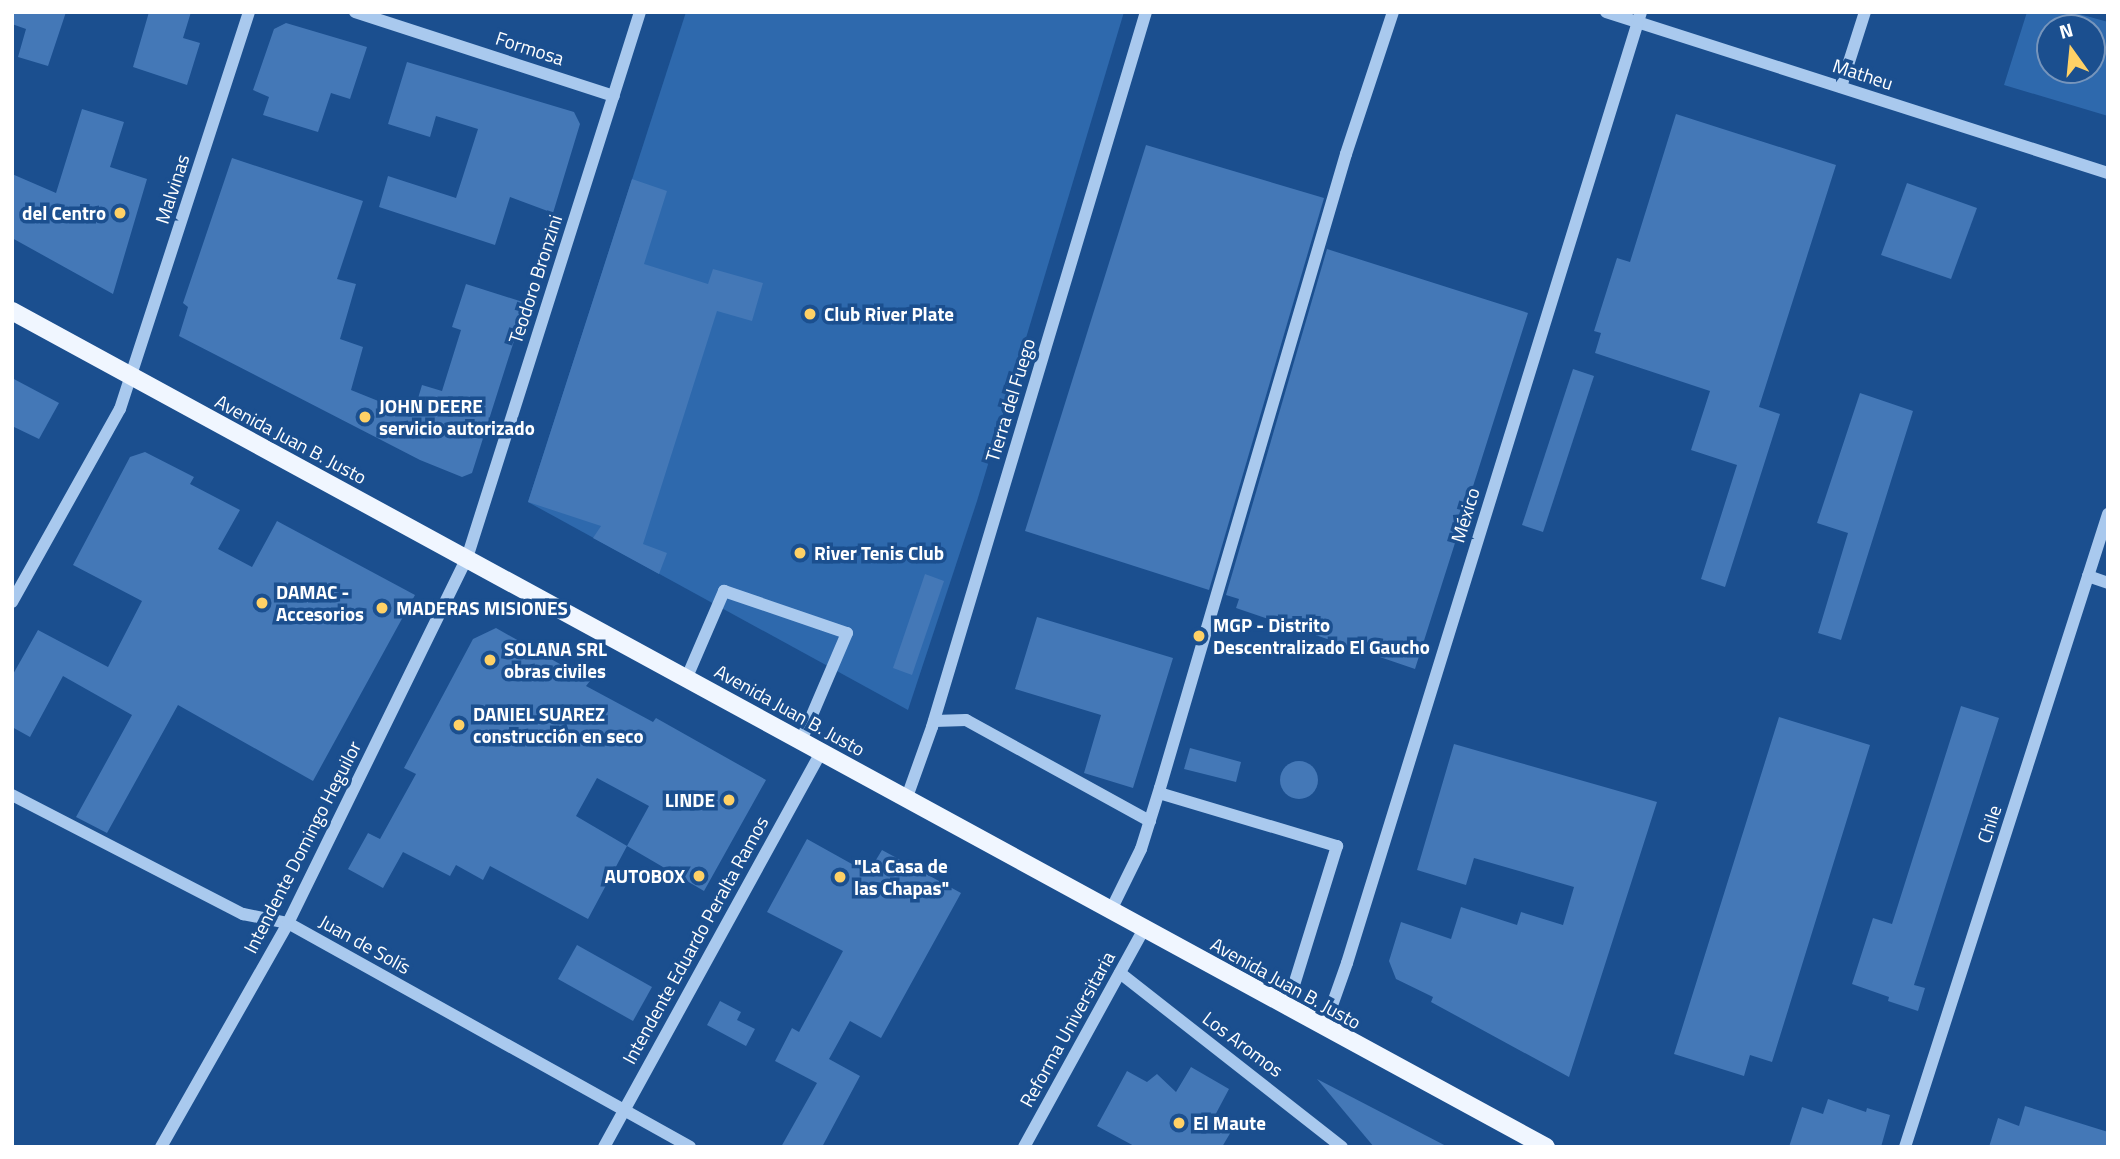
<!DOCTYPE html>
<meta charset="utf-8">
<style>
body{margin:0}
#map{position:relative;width:2120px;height:1159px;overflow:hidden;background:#1b4f8f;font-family:"Titillium Web",sans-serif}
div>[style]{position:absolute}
.green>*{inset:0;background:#2e69ad}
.building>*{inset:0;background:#4478b7}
.round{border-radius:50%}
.minor>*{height:12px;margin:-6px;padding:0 6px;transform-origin:6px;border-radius:6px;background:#a9c9ee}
.major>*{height:18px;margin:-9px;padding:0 9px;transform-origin:9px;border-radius:9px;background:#f0f6ff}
.dots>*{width:19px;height:19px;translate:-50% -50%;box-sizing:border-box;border:4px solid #1b4f8f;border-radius:50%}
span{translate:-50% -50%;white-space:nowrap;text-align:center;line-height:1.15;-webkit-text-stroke:7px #1b4f8f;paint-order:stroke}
.street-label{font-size:19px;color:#fff}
.poi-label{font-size:19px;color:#fff;font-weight:700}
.right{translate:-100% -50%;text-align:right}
.left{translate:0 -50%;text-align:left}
.frame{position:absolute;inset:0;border:14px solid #fff;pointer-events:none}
.north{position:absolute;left:2036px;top:14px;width:70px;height:70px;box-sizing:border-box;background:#1b4f8f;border:2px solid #7695bc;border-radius:50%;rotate:345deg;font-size:19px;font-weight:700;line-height:28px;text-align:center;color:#fff}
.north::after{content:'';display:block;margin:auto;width:24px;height:32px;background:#ffd166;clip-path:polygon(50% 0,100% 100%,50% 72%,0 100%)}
</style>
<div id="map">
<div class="green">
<div style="clip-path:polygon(686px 12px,1124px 12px,977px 501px,908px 710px,528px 502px)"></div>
<div style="clip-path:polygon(evenodd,2027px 12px,2072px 12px,2108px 22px,2108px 116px,2004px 85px,2027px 12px,2092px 28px,2092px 70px,2050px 70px,2050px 28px,2092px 28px)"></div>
</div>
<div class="building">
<div style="clip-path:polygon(12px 12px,66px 12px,48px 66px,18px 57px,26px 29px,12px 24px)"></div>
<div style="clip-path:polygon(149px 12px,191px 12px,183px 38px,200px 43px,187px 85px,133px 67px)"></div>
<div style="clip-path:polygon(286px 23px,367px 47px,350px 99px,331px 93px,318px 132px,263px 115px,269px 97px,253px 90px,274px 29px)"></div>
<div style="clip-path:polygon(407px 62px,574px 112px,580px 124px,553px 213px,510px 197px,495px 245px,379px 207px,388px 176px,456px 198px,478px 129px,436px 116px,430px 137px,388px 124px)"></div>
<div style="clip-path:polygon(82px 109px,124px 122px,110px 167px,147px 179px,113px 294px,12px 238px,12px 174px,56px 193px)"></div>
<div style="clip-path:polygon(1676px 114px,1836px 165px,1759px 407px,1780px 414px,1725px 587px,1701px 579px,1737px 465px,1691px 450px,1710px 391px,1595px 353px,1601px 333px,1594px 331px,1617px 258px,1630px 262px)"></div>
<div style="clip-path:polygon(1146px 145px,1324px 198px,1209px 590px,1025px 531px)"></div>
<div style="clip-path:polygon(232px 158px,363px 201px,337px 279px,356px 284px,340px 339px,363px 347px,351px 390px,413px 415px,422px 385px,442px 391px,461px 330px,452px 327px,466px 284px,526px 303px,472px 473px,462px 477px,420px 460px,179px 336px,188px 307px,183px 303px)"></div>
<div style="clip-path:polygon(632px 179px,667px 191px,644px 264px,708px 284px,713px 269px,763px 283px,752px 321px,717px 311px,643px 544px,667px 553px,659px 574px,593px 538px,601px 526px,528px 502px)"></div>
<div style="clip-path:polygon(1907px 183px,1977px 208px,1951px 279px,1881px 255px)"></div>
<div style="clip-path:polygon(1327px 249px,1528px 313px,1415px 669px,1236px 608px,1239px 599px,1226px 595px)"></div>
<div style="clip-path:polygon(1573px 369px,1594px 376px,1543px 532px,1522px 525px)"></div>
<div style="clip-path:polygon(12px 378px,59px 403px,39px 439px,12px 426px)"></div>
<div style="clip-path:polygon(1860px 393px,1913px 411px,1841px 640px,1818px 633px,1848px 533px,1817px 523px)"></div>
<div style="clip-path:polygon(145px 452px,194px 477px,190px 484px,240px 510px,218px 549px,252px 567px,277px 521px,415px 595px,313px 781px,178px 705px,107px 833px,76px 817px,132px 715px,63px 676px,30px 737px,12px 727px,12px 676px,38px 630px,108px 667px,142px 601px,73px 565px,130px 457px)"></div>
<div style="clip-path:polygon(925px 574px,944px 581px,912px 675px,893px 668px)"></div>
<div style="clip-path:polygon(1037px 617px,1173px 658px,1133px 788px,1084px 773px,1101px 715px,1015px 689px)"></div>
<div style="clip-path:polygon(evenodd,496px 628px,590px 681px,586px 686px,653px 722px,656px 718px,766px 780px,704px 891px,627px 846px,588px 919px,490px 866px,483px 880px,456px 865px,450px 876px,403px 852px,383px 888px,348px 869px,368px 833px,380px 839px,416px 774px,404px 768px,473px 639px,496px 628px,597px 778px,649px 806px,627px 846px,576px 816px,597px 778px)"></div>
<div style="clip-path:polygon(1961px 706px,1999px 718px,1914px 985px,1925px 988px,1918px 1011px,1888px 1001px,1889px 997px,1852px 984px,1873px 918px,1892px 924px)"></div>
<div style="clip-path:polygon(1779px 717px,1870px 745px,1772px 1062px,1750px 1055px,1744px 1076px,1674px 1054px)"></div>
<div style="clip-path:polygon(1454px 744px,1657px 802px,1569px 1077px,1431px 1002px,1433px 997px,1396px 979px,1389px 961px,1401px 922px,1451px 939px,1461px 907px,1517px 925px,1521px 912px,1563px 925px,1574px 887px,1474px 858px,1466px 885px,1417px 870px)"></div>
<div style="clip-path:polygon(1190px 748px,1241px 762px,1236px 782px,1184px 769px)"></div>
<div class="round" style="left:1280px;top:761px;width:38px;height:38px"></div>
<div style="clip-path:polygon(807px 839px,868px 873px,882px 850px,961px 893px,881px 1038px,850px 1021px,829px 1059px,860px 1076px,822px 1147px,781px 1147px,817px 1083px,775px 1061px,792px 1028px,799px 1032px,843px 951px,767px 912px)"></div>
<div style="clip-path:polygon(577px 945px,652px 987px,633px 1021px,558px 979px)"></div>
<div style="clip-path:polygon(720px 1001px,741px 1012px,737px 1020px,755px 1029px,746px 1046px,707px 1025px)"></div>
<div style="clip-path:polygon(1191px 1067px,1229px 1089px,1212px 1121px,1232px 1130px,1222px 1147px,1136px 1147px,1097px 1126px,1127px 1071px,1147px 1082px,1157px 1074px,1176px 1092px)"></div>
<div style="clip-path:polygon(1317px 1079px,1448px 1147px,1374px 1147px)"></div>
<div style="clip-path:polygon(1828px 1099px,1866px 1112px,1867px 1108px,1890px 1115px,1881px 1147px,1789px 1147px,1802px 1107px,1823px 1114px)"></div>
<div style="clip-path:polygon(2025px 1106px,2108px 1132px,2108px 1147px,1989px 1147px,1998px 1118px,2019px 1126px)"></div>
</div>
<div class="minor">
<div style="left:355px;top:12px;width:272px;rotate:18deg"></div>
<div style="left:1606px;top:12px;width:527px;rotate:17.78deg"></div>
<div style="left:1841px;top:87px;width:79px;rotate:-72.3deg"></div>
<div style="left:2088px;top:576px;width:21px;rotate:19deg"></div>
<div style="left:12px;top:602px;width:221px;rotate:-60.8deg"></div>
<div style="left:120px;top:409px;width:417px;rotate:-72deg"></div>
<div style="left:687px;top:677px;width:94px;rotate:-66.7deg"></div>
<div style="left:724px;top:591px;width:130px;rotate:18.9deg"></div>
<div style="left:847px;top:633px;width:117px;rotate:113.1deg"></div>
<div style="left:934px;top:721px;width:32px;rotate:-2deg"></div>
<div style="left:966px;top:720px;width:210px;rotate:28.8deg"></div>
<div style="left:1159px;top:793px;width:186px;rotate:16.6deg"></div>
<div style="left:1337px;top:846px;width:170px;rotate:107.2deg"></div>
<div style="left:12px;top:795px;width:260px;rotate:27.3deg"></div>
<div style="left:243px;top:914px;width:46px;rotate:11.3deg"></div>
<div style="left:288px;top:923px;width:460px;rotate:29.1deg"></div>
<div style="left:907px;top:797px;width:74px;rotate:-70.3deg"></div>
<div style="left:932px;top:727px;width:746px;rotate:-73.34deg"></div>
<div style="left:1111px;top:910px;width:68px;rotate:-63.8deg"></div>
<div style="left:1141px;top:849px;width:64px;rotate:-72.7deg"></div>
<div style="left:1160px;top:788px;width:661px;rotate:-73.65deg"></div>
<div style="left:1346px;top:154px;width:150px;rotate:-71.7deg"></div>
<div style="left:1120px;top:973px;width:282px;rotate:38.1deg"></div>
<div style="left:1324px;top:1028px;width:69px;rotate:-70.5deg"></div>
<div style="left:1347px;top:963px;width:995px;rotate:-72.82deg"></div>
<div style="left:161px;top:1147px;width:257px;rotate:-60.4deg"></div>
<div style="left:288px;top:923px;width:407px;rotate:-63.9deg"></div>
<div style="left:467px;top:558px;width:573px;rotate:-72.42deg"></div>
<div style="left:604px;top:1147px;width:451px;rotate:-61.2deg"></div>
<div style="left:1024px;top:1147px;width:249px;rotate:-61.2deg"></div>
<div style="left:1905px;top:1147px;width:665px;rotate:-72.22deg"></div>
</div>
<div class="major">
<div style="left:12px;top:311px;width:1747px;rotate:28.59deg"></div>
</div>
<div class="dots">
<div style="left:120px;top:213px;background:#ffd166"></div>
<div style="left:810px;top:314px;background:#ffd166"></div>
<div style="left:365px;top:417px;background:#ffd166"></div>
<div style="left:800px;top:553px;background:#ffd166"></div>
<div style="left:262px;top:603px;background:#ffd166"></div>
<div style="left:382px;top:608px;background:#ffd166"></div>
<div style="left:1199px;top:636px;background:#ffd166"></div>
<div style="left:490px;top:660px;background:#ffd166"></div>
<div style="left:459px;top:725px;background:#ffd166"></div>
<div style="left:729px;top:800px;background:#ffd166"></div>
<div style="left:699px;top:876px;background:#ffd166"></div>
<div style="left:840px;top:877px;background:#ffd166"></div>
<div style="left:1179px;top:1123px;background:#ffd166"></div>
</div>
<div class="street-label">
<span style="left:530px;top:48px;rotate:18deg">Formosa</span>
<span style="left:1863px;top:74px;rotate:18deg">Matheu</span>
<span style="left:172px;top:189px;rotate:-72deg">Malvinas</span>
<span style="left:535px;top:279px;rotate:-72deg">Teodoro Bronzini</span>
<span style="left:1010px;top:400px;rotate:-73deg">Tierra del Fuego</span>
<span style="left:291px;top:439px;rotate:28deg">Avenida Juan B. Justo</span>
<span style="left:1465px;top:515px;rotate:-73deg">México</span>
<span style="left:790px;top:710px;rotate:29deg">Avenida Juan B. Justo</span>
<span style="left:1989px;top:824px;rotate:-72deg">Chile</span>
<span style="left:302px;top:847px;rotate:-63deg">Intendente Domingo Heguilor</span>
<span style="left:695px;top:940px;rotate:-61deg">Intendente Eduardo Peralta Ramos</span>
<span style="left:365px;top:944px;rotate:29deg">Juan de Solís</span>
<span style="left:1286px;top:983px;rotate:29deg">Avenida Juan B. Justo</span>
<span style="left:1067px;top:1029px;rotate:-61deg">Reforma Universitaria</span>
<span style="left:1243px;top:1044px;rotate:37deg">Los Aromos</span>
</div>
<div class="poi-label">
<span class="right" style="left:106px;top:213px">del Centro</span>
<span class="left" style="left:824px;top:314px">Club River Plate</span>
<span class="left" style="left:379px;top:417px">JOHN DEERE<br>servicio autorizado</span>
<span class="left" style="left:814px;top:553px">River Tenis Club</span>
<span class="left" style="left:276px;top:603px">DAMAC -<br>Accesorios</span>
<span class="left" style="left:396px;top:608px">MADERAS MISIONES</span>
<span class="left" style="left:1213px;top:636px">MGP - Distrito<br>Descentralizado El Gaucho</span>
<span class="left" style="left:504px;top:660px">SOLANA SRL<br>obras civiles</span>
<span class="left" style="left:473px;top:725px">DANIEL SUAREZ<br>construcción en seco</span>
<span class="right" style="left:715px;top:800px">LINDE</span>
<span class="left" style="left:854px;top:877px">"La Casa de<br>las Chapas"</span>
<span class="right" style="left:685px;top:876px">AUTOBOX</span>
<span class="left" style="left:1193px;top:1123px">El Maute</span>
</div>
<div class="frame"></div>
<div class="north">N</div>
</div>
